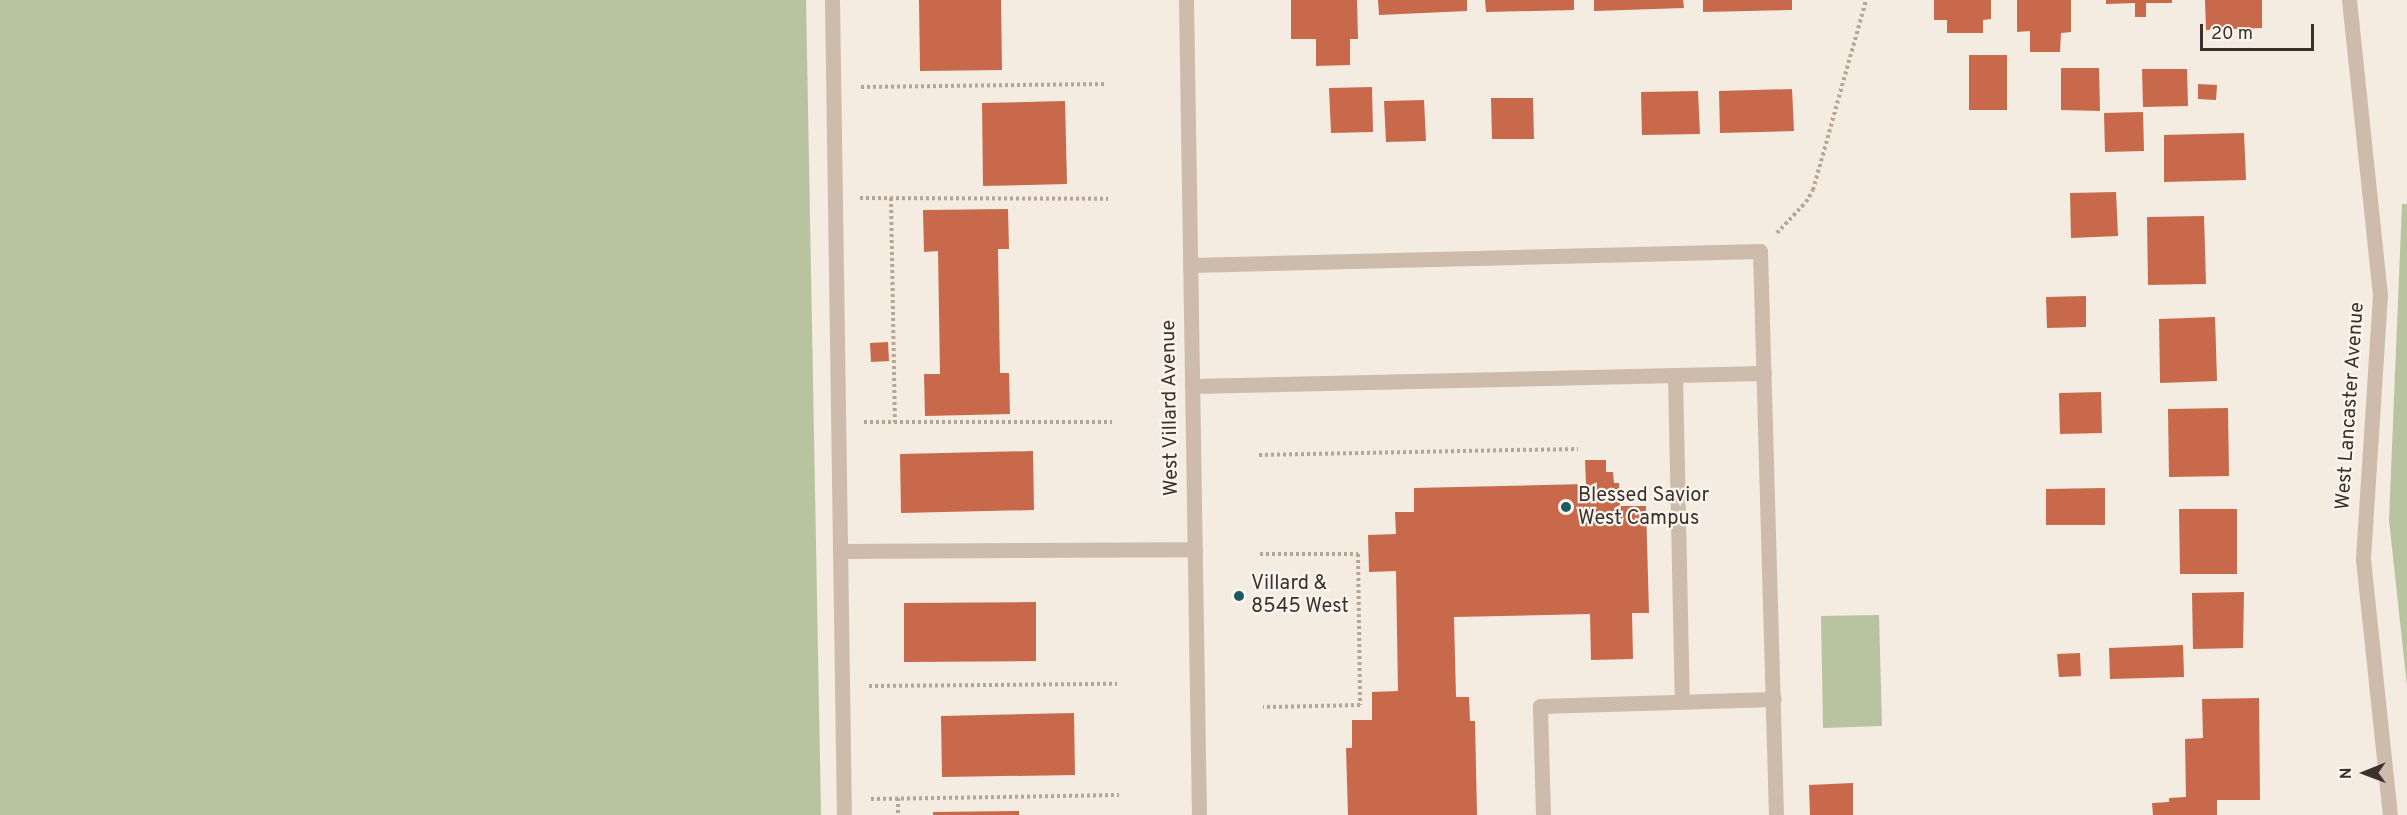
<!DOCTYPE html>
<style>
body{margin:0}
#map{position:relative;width:2407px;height:815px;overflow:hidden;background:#f4ebe1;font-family:Overpass,sans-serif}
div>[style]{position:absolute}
.green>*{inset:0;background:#b8c4a0}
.building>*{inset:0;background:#c8694b}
.path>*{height:4px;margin-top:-2px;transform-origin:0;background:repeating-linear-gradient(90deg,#b9a596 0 3px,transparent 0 6px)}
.minor>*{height:15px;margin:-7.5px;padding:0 7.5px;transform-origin:7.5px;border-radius:7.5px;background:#cdbbac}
.dots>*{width:16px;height:16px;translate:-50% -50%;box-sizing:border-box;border:3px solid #fbf5ee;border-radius:50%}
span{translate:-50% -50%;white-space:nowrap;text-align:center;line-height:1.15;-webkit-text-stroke:4.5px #fbf5ee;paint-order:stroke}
.street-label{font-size:20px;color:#3b302b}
.poi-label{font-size:20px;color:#3b302b}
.left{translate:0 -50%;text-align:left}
.north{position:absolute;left:2335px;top:743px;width:60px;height:60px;-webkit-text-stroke:4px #fbf5ee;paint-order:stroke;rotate:269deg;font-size:16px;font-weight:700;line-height:24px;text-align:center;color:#3b302b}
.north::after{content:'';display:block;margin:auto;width:21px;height:27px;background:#3b302b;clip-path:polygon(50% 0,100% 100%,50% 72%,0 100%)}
.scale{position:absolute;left:2200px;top:24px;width:114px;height:27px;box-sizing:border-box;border:3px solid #3b302b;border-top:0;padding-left:8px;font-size:18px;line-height:21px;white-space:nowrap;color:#3b302b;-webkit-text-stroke:4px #fbf5ee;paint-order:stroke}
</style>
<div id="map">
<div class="green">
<div style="clip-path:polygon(0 0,806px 0,821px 815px,0 815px)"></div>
<div style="clip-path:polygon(2402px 204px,2407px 204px,2407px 686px,2389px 520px)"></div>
<div style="clip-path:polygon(1879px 615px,1882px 726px,1823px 728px,1821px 616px)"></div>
</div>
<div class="building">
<div style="clip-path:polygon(919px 0,1001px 0,1002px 70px,920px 71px)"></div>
<div style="clip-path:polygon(1291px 0,1357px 0,1358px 39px,1350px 39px,1350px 65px,1316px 66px,1316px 39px,1291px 39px)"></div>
<div style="clip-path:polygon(1378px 0,1467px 0,1467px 11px,1379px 15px)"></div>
<div style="clip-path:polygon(1485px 0,1574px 0,1574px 10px,1486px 12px)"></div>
<div style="clip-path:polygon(1594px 0,1683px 0,1684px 8px,1594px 11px)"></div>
<div style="clip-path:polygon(1703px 0,1792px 0,1792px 10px,1703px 12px)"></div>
<div style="clip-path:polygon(1934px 0,1991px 0,1991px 19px,1983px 20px,1983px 33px,1947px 33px,1947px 20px,1934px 20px)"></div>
<div style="clip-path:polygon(2017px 0,2071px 0,2071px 32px,2061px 33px,2060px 52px,2030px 52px,2030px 31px,2017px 32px)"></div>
<div style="clip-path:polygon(2106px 0,2172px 0,2172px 3px,2146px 3px,2146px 17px,2135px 17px,2135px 3px,2106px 4px)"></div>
<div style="clip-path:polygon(2205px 0,2262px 0,2262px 28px,2206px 30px)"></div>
<div style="clip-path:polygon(1969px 55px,2007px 55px,2007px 110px,1969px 110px)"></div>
<div style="clip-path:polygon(2061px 68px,2099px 68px,2100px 111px,2061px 110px)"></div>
<div style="clip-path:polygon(2142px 69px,2187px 69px,2188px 106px,2143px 107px)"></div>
<div style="clip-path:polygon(2198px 84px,2217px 85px,2216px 100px,2198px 99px)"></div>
<div style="clip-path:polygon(1372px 87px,1373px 132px,1331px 133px,1329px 88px)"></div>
<div style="clip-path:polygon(1792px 89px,1794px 131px,1720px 133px,1719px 91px)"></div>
<div style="clip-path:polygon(1698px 91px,1700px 134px,1642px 135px,1641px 92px)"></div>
<div style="clip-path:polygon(1491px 98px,1533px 98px,1534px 139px,1492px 139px)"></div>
<div style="clip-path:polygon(1424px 100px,1426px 141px,1386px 142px,1384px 101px)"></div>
<div style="clip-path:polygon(1065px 101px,1067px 184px,983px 186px,982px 103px)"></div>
<div style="clip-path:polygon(2143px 112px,2144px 151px,2105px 152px,2104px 113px)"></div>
<div style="clip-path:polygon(2244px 133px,2246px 180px,2164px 182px,2164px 135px)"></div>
<div style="clip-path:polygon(2116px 192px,2118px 236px,2071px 238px,2070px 193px)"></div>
<div style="clip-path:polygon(1008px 209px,1009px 249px,998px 249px,1000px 373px,1009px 373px,1010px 414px,925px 416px,924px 374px,940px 374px,938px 251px,924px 252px,923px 210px)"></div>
<div style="clip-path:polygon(2204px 216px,2206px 284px,2148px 285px,2147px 217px)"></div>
<div style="clip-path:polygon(2086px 296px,2086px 327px,2047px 328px,2046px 297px)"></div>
<div style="clip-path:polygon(2215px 317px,2217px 381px,2160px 383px,2159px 319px)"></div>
<div style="clip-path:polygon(888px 342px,889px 361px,871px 362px,870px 343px)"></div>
<div style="clip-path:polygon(2101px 392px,2102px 433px,2060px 434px,2059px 393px)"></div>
<div style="clip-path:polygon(2228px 408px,2229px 476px,2169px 477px,2168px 409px)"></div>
<div style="clip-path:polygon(1033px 451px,1034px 510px,901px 513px,900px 454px)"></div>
<div style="clip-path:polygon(1585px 460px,1606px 460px,1606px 472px,1613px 472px,1614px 483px,1619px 483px,1620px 506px,1646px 506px,1649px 613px,1632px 613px,1633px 659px,1591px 660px,1590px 614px,1454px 617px,1456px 697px,1469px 697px,1470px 721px,1475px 721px,1477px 815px,1348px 815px,1346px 748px,1352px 748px,1352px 720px,1372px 720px,1372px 692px,1398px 691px,1396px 571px,1369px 572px,1368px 535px,1396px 534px,1395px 512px,1414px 512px,1414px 488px,1586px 484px)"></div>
<div style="clip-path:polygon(2105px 488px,2105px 525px,2046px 525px,2046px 489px)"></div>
<div style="clip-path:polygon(2179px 509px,2237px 509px,2237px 574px,2180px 574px)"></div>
<div style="clip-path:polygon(2244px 592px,2243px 648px,2193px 649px,2192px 593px)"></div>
<div style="clip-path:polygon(1036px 602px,1036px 661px,904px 662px,904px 603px)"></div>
<div style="clip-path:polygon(2183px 645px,2184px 677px,2110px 679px,2109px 648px)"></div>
<div style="clip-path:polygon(2080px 653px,2081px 676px,2059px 677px,2057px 654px)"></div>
<div style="clip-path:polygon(2259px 698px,2260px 800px,2217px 800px,2217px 815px,2153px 815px,2152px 803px,2169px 802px,2169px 798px,2186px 797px,2185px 739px,2203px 738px,2202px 699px)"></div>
<div style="clip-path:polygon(1074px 713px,1075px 775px,942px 777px,941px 716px)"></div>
<div style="clip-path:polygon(1853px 783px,1853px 815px,1810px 815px,1809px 785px)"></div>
<div style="clip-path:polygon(1019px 811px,1019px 815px,933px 815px,933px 812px)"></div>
</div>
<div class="path">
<div style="left:861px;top:87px;width:245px;rotate:-0.7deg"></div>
<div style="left:860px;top:198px;width:248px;rotate:0.2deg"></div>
<div style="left:891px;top:198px;width:224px;rotate:89deg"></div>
<div style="left:1777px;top:233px;width:42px;rotate:-46.9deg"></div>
<div style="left:1806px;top:202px;width:14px;rotate:-60deg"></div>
<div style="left:1813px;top:190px;width:197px;rotate:-74.4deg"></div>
<div style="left:864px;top:422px;width:248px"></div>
<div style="left:1259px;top:455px;width:319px;rotate:-1.1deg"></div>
<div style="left:1260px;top:554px;width:98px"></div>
<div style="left:1358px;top:554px;width:151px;rotate:89.2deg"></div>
<div style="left:1360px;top:705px;width:97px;rotate:178.8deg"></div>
<div style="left:869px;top:686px;width:248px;rotate:-0.5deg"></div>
<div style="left:898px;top:798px;width:17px;rotate:90deg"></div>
<div style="left:871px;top:799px;width:248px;rotate:-0.9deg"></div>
</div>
<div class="minor">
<div style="left:832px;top:0;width:815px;rotate:89.16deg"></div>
<div style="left:1186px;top:0;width:815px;rotate:89.09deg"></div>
<div style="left:2349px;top:0;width:297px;rotate:84deg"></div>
<div style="left:2380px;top:295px;width:265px;rotate:93.7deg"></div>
<div style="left:2363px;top:559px;width:257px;rotate:84deg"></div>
<div style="left:1190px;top:265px;width:570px;rotate:-1.41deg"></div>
<div style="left:1760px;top:251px;width:564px;rotate:88.38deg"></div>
<div style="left:1675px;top:375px;width:326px;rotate:88.8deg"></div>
<div style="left:1192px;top:386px;width:572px;rotate:-1.3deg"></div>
<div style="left:840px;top:551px;width:355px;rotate:-0.3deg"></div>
<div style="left:1543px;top:815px;width:109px;rotate:-91.6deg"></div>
<div style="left:1540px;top:706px;width:234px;rotate:-1.7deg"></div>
</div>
<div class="dots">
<div style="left:1566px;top:507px;background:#1f5a5e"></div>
<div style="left:1239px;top:596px;background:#1f5a5e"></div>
</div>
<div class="street-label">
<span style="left:2351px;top:406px;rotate:-86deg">West Lancaster Avenue</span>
<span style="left:1171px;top:408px;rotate:-91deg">West Villard Avenue</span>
</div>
<div class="poi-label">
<span class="left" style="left:1578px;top:508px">Blessed Savior<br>West Campus</span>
<span class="left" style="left:1251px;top:596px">Villard &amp;<br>8545 West</span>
</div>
<div class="north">N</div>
<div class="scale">20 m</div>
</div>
